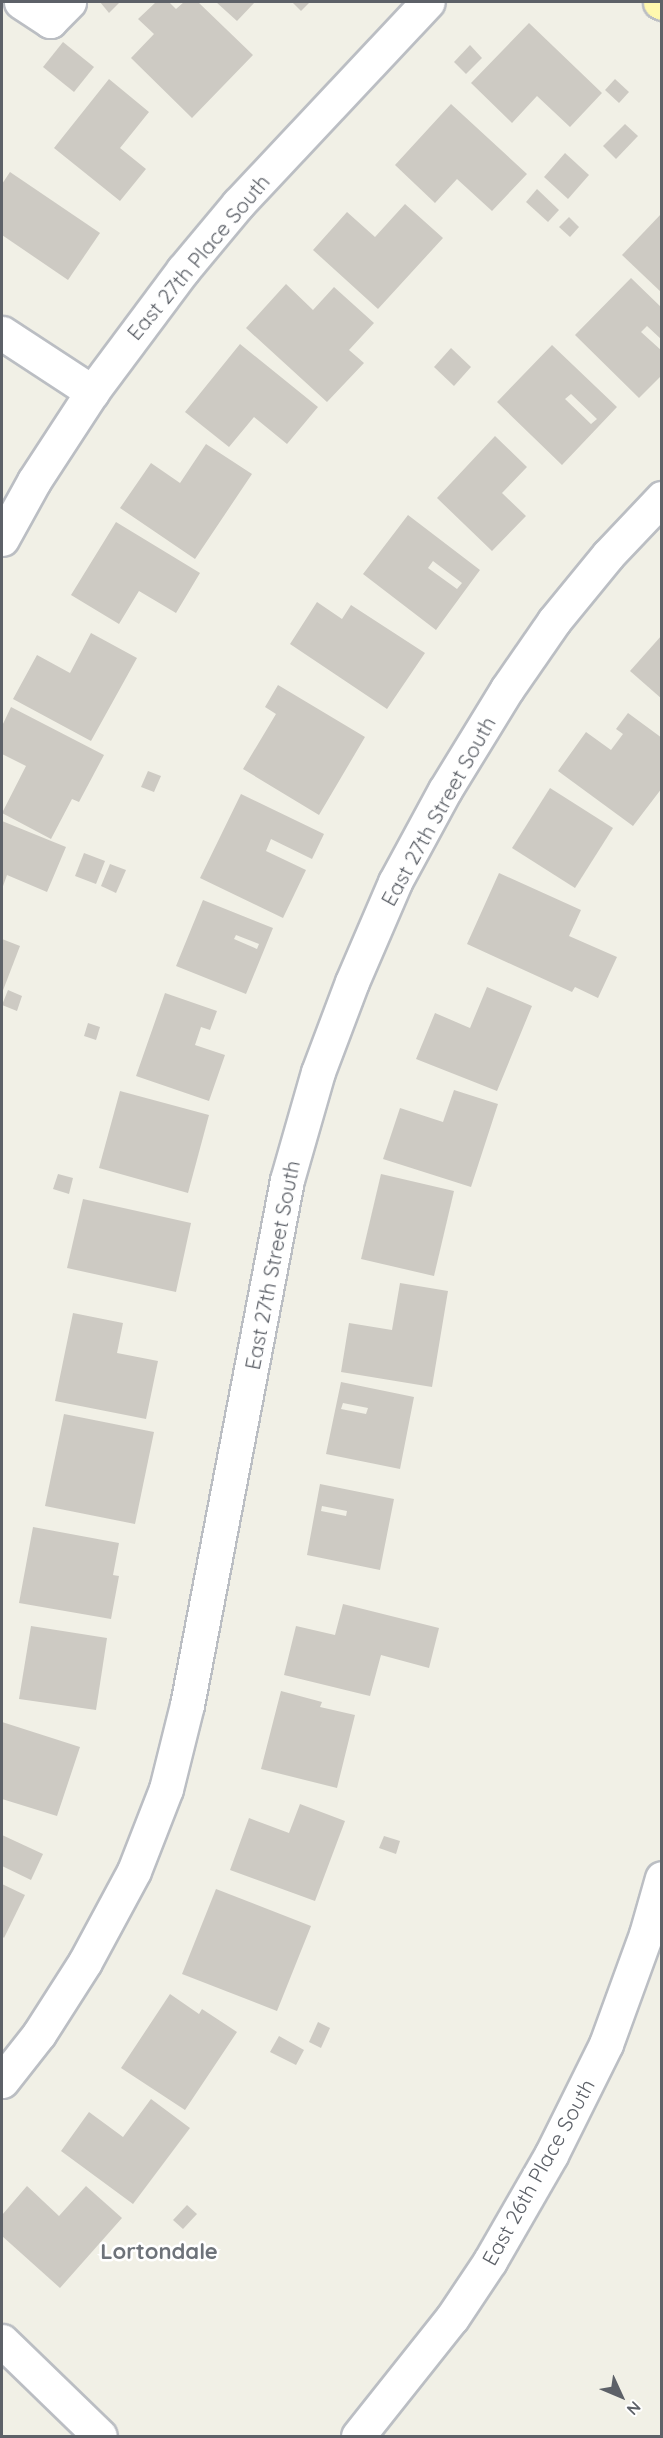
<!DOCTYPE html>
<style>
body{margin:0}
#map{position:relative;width:663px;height:2438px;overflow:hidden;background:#f1f0e6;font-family:Quicksand,sans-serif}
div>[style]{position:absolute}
.building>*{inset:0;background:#cdcac3}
.roads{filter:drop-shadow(2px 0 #bbbec3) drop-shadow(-2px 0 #bbbec3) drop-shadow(0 2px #bbbec3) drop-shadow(0 -2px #bbbec3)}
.minor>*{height:33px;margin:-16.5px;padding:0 16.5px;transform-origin:16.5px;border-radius:16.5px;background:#fff}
.major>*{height:33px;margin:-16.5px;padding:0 16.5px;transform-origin:16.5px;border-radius:16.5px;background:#fff8ae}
span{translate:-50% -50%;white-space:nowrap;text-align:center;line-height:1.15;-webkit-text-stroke:5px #fff;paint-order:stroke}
.street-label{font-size:21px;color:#5d6168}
.neighbourhood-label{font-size:22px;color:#6e737a;font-weight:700}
.frame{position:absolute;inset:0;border:3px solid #5d6168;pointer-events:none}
.north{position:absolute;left:591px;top:2366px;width:60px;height:60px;-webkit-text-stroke:4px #fff;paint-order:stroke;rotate:134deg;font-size:16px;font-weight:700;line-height:24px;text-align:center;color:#5d6168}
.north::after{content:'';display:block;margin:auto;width:21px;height:27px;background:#5d6168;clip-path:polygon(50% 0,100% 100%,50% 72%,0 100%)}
</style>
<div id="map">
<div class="building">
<div style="clip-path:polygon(100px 2px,120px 2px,109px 13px)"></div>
<div style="clip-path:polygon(156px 2px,169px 2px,176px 9px,184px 2px,198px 2px,253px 55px,192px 118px,131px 58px,154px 34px,138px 19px)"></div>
<div style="clip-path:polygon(216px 2px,255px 2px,237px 21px)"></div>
<div style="clip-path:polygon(292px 2px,310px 2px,301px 11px)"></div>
<div style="clip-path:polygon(529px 23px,602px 93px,570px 127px,537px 96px,512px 123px,471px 83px)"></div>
<div style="clip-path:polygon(63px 42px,94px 67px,74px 92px,43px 67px)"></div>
<div style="clip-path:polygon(470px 45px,482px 58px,466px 74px,454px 62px)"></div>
<div style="clip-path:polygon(109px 79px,149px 112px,120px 148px,146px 169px,120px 201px,54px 148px)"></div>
<div style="clip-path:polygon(615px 79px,629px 92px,619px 103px,605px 90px)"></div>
<div style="clip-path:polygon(451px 104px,527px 174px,492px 211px,457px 179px,435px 203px,395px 165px)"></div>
<div style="clip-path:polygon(625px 124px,638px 136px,616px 159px,603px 146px)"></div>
<div style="clip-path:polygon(565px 153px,589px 175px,568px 199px,544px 177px)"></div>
<div style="clip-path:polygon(10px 172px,100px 233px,68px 280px,2px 235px,2px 184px)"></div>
<div style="clip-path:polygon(537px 189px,559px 210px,548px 222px,526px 202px)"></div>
<div style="clip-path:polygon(405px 204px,443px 238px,378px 309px,313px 250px,347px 212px,375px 237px)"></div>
<div style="clip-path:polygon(662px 213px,662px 293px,622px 255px)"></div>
<div style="clip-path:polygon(569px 217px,579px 227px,570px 237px,559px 227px)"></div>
<div style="clip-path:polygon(631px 278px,662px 308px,662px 340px,647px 326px,641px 332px,662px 351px,662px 375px,639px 398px,575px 335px)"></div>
<div style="clip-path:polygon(286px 284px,313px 310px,334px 287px,374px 323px,349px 350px,364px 363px,327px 402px,246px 328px)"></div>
<div style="clip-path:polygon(240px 344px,318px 407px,287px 444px,254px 417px,229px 447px,185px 412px)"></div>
<div style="clip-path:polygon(evenodd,552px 345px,617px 407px,562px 465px,497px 402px,552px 345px,571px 394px,597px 419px,591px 424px,565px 399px,571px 394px)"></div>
<div style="clip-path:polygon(451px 348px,471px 367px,454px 386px,434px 367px)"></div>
<div style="clip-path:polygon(495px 436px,527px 467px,502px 493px,526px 516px,492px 551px,437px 498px)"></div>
<div style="clip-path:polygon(206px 444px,252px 474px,195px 559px,120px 508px,151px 463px,180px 483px)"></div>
<div style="clip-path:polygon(evenodd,408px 515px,480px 570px,436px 630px,363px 574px,408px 515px,433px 561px,462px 583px,457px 589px,428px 568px,433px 561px)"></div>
<div style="clip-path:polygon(116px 522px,200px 573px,176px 613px,139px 591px,119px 624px,71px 595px)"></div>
<div style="clip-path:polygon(317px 602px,342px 619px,351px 605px,425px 653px,387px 709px,290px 644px)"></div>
<div style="clip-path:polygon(91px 633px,137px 658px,91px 741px,13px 699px,37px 655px,70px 673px)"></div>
<div style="clip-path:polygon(662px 635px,662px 699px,630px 671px)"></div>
<div style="clip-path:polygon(278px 685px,365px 737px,319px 815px,243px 769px,276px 714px,265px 707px)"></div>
<div style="clip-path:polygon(11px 707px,104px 755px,79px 802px,72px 799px,51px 839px,2px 813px,26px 766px,2px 754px,2px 726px)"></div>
<div style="clip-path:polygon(628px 713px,662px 738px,662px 788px,633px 826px,558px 771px,586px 732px,611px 750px,623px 734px,616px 729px)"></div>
<div style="clip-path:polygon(148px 771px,161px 776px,154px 792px,141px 787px)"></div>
<div style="clip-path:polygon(550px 788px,613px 828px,575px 888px,512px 848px)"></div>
<div style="clip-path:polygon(241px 794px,324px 834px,312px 859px,271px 839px,266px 851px,306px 870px,283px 918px,200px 878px)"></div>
<div style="clip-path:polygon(2px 821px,66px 847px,47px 892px,7px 875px,2px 889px)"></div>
<div style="clip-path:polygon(84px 853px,105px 861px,96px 884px,75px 876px)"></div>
<div style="clip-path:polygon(110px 864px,126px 870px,116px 893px,101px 886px)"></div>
<div style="clip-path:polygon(499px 873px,581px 910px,569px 936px,617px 957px,598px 998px,575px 987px,572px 992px,467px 944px)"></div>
<div style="clip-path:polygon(evenodd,203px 900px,273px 928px,246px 994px,176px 966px,203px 900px,236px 935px,259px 944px,257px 949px,234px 939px,236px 935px)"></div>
<div style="clip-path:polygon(2px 939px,20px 946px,2px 993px)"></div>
<div style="clip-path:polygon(487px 987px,532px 1006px,497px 1091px,416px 1059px,435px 1013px,470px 1028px)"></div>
<div style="clip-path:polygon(8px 990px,22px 996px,17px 1011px,2px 1005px)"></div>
<div style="clip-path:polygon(165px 993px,217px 1011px,210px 1030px,201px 1027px,195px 1045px,225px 1055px,209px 1101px,136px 1076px)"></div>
<div style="clip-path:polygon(88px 1023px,100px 1027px,96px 1040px,84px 1036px)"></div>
<div style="clip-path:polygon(454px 1090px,498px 1104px,471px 1187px,383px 1159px,400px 1108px,443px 1122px)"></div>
<div style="clip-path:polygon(120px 1091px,209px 1115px,188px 1193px,99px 1168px)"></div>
<div style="clip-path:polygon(58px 1174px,73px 1178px,69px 1194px,53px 1189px)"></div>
<div style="clip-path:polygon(381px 1174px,454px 1191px,434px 1276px,361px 1259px)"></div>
<div style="clip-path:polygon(83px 1199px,191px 1223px,176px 1292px,67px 1268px)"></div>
<div style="clip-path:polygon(400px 1283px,448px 1291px,432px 1387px,341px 1372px,349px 1323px,392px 1330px)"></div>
<div style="clip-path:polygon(73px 1313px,123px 1323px,117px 1353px,158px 1361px,146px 1419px,55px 1401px)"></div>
<div style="clip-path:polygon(evenodd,341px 1382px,414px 1397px,400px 1469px,326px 1454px,341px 1382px,343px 1403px,368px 1408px,366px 1414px,341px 1409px,343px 1403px)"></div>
<div style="clip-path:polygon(64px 1414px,154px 1432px,135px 1524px,45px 1506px)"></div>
<div style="clip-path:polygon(evenodd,320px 1484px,394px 1499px,380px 1570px,307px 1555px,320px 1484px,322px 1506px,347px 1511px,346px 1516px,321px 1511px,322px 1506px)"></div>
<div style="clip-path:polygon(33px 1527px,119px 1543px,113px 1575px,119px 1576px,111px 1619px,19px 1603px)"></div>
<div style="clip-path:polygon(343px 1604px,439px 1628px,429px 1668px,381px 1655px,370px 1696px,284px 1675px,296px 1626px,335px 1635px)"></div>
<div style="clip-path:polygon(31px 1626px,107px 1638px,96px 1710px,19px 1699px)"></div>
<div style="clip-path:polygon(281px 1691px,322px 1702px,320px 1707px,355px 1715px,337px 1788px,261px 1769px)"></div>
<div style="clip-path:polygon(2px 1722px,80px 1747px,57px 1816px,2px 1799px)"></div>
<div style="clip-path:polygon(300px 1804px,345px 1821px,315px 1901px,230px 1870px,249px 1818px,289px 1833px)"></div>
<div style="clip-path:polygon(2px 1835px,43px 1854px,31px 1880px,2px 1866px)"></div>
<div style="clip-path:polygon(384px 1836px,400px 1841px,396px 1854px,379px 1848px)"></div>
<div style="clip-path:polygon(2px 1884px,25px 1895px,4px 1938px,2px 1936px)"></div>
<div style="clip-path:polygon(216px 1889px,311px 1926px,277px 2011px,182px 1974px)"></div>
<div style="clip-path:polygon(170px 1994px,199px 2014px,202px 2009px,237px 2032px,185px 2110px,121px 2068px)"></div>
<div style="clip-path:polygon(318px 2022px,330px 2028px,321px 2048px,309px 2042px)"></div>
<div style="clip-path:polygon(279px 2036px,304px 2050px,296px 2065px,270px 2052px)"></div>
<div style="clip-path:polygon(151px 2099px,190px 2128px,133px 2204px,61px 2151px,89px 2112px,123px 2137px)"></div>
<div style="clip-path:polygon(27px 2186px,59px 2216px,86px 2186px,122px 2218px,60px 2288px,2px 2236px,2px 2215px)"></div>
<div style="clip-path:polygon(187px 2205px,197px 2214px,183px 2229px,173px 2220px)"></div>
</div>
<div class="roads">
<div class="minor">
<div style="left:21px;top:2px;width:35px;rotate:33deg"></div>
<div style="left:50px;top:21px;width:27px;rotate:-45deg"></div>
<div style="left:2px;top:333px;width:108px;rotate:33.2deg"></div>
<div style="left:2px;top:539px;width:66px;rotate:-61.1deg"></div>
<div style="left:34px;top:481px;width:106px;rotate:-56.9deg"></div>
<div style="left:92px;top:392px;width:152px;rotate:-53.3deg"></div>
<div style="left:183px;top:270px;width:86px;rotate:-50.2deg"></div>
<div style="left:238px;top:204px;width:277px;rotate:-46.8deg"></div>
<div style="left:2px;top:2081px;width:60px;rotate:-51.8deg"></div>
<div style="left:39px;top:2034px;width:85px;rotate:-57.4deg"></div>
<div style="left:85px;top:1962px;width:103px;rotate:-61.7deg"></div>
<div style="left:134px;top:1871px;width:88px;rotate:-68.7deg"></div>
<div style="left:166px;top:1789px;width:87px;rotate:-76deg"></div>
<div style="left:187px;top:1705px;width:534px;rotate:-79.22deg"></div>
<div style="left:287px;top:1180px;width:112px;rotate:-74deg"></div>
<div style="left:318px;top:1072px;width:96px;rotate:-69.3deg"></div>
<div style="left:352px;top:982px;width:109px;rotate:-66.7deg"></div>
<div style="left:395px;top:882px;width:105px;rotate:-61.5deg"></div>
<div style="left:445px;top:790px;width:119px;rotate:-58.5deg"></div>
<div style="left:507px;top:689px;width:83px;rotate:-55.3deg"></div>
<div style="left:554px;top:621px;width:85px;rotate:-50.7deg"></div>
<div style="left:608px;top:555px;width:79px;rotate:-46.5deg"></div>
<div style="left:2px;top:2341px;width:136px;rotate:44.1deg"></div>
<div style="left:358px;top:2436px;width:151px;rotate:-51.5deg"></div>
<div style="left:452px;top:2318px;width:69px;rotate:-56.3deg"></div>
<div style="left:490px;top:2261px;width:122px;rotate:-60.1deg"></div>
<div style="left:551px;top:2155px;width:124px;rotate:-63.6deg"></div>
<div style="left:606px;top:2044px;width:117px;rotate:-70deg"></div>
<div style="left:646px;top:1934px;width:58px;rotate:-74.1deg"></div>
</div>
<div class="major">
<div style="left:660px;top:2px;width:2px;rotate:27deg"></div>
</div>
</div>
<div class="street-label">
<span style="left:198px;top:257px;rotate:-50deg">East 27th Place South</span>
<span style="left:438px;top:811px;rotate:-61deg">East 27th Street South</span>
<span style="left:272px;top:1265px;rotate:-79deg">East 27th Street South</span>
<span style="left:538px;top:2172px;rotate:-61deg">East 26th Place South</span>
</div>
<div class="neighbourhood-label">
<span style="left:159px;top:2252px">Lortondale</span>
</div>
<div class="frame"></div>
<div class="north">N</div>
</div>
